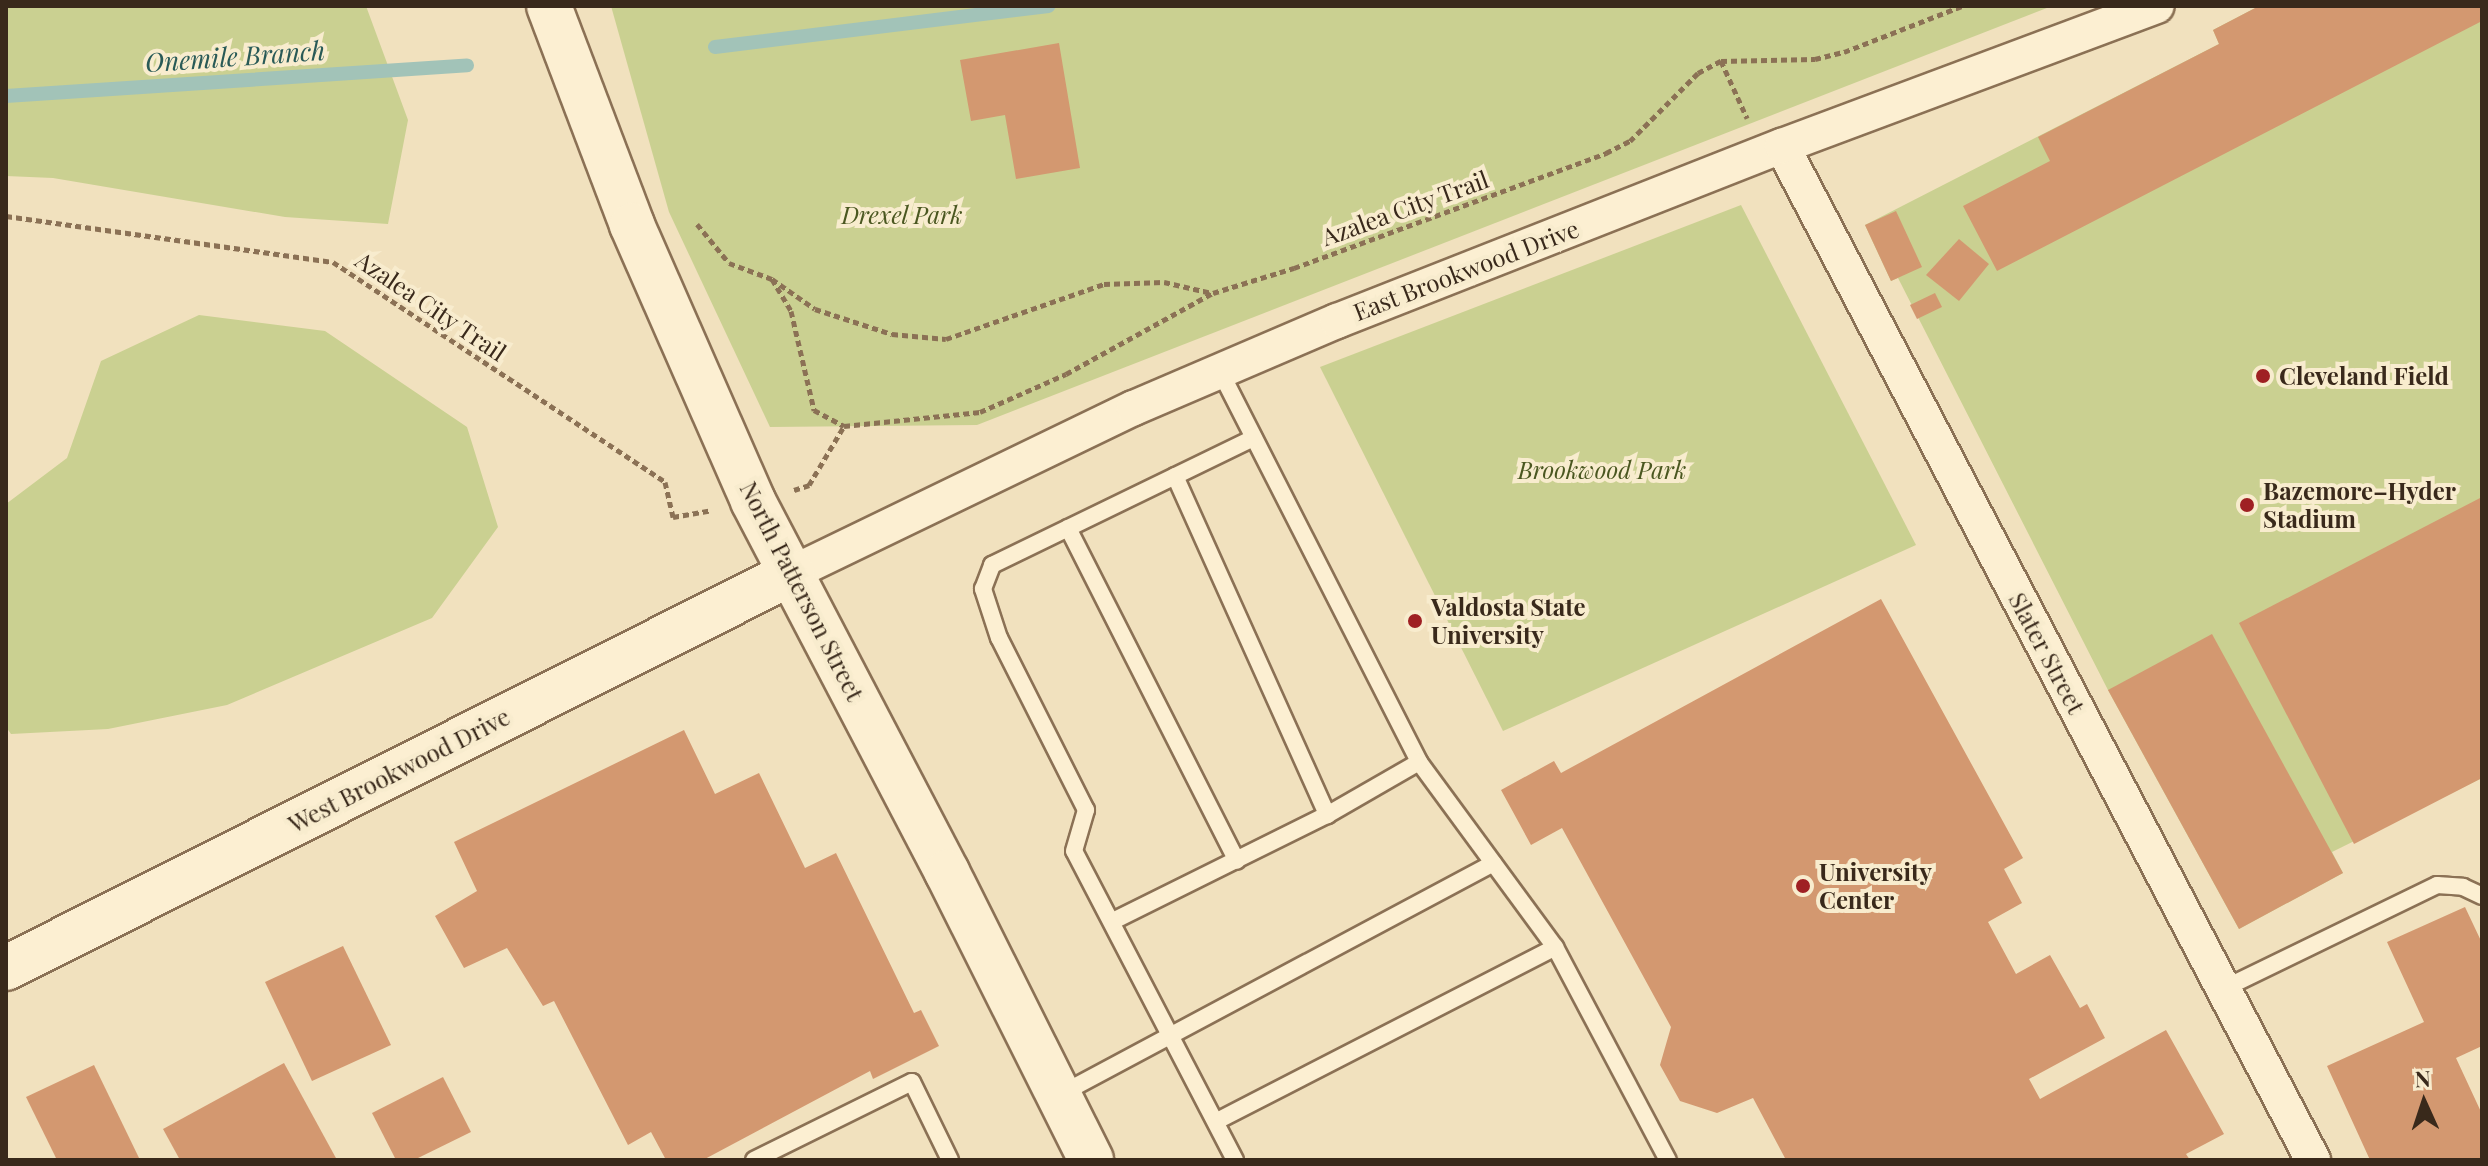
<!DOCTYPE html>
<meta charset="utf-8">
<style>
body{margin:0}
#map{position:relative;width:2488px;height:1166px;overflow:hidden;background:#f1e1be;font-family:"Playfair Display",serif}
div>[style]{position:absolute}
.green>*{inset:0;background:#cad091}
.stream>*{height:14px;margin:-7px;padding:0 7px;transform-origin:7px;border-radius:7px;background:#a2c3b8}
.building>*{inset:0;background:#d39870}
.path>*{height:5px;margin-top:-2.5px;transform-origin:0;background:repeating-linear-gradient(90deg,#8b7155 0 6px,transparent 0 10px)}
.roads{filter:drop-shadow(2px 0 #8b7155) drop-shadow(-2px 0 #8b7155) drop-shadow(0 2px #8b7155) drop-shadow(0 -2px #8b7155)}
.service>*{height:16px;margin:-8px;padding:0 8px;transform-origin:8px;border-radius:8px;background:#fcefd2}
.minor>*{height:34px;margin:-17px;padding:0 17px;transform-origin:17px;border-radius:17px;background:#fcefd2}
.secondary>*{height:44px;margin:-22px;padding:0 22px;transform-origin:22px;border-radius:22px;background:#fcefd2}
.dots>*{width:22px;height:22px;translate:-50% -50%;box-sizing:border-box;border:4px solid #f8ecce;border-radius:50%}
span{translate:-50% -50%;white-space:nowrap;text-align:center;line-height:1.15;-webkit-text-stroke:8px #f8ecce;paint-order:stroke}
.street-label{font-size:24px;color:#39291b}
.park-label{font-size:24px;color:#4a5720;font-style:italic}
.poi-label{font-size:24px;color:#39291b;font-weight:700}
.left{translate:0 -50%;text-align:left}
.water-label{font-size:26px;color:#295a57;font-style:italic}
.frame{position:absolute;inset:0;border:8px solid #39291b;pointer-events:none}
.north{position:absolute;left:2384px;top:1062px;width:80px;height:80px;-webkit-text-stroke:6px #f8ecce;paint-order:stroke;rotate:357deg;font-size:22px;font-weight:700;line-height:32px;text-align:center;color:#39291b}
.north::after{content:'';display:block;margin:auto;width:28px;height:36px;background:#39291b;clip-path:polygon(50% 0,100% 100%,50% 72%,0 100%)}
</style>
<div id="map">
<div class="green">
<div style="clip-path:polygon(6px 6px,366px 6px,408px 120px,388px 224px,285px 217px,53px 178px,6px 176px)"></div>
<div style="clip-path:polygon(611px 6px,2052px 6px,977px 425px,770px 427px,669px 212px)"></div>
<div style="clip-path:polygon(2259px 6px,2482px 6px,2482px 778px,2332px 852px,2343px 873px,2239px 929px,2108px 690px,1898px 278px,1891px 281px,1865px 225px,2219px 44px,2213px 30px)"></div>
<div style="clip-path:polygon(1741px 205px,1916px 545px,1503px 731px,1320px 367px)"></div>
<div style="clip-path:polygon(199px 315px,325px 331px,467px 427px,498px 527px,432px 618px,227px 705px,108px 729px,11px 734px,6px 727px,6px 504px,67px 458px,101px 361px)"></div>
</div>
<div class="stream">
<div style="left:715px;top:47px;width:336px;rotate:-7deg"></div>
<div style="left:6px;top:96px;width:462px;rotate:-3.8deg"></div>
</div>
<div class="building">
<div style="clip-path:polygon(2259px 6px,2482px 6px,2482px 21px,1997px 271px,1963px 206px,2050px 161px,2038px 137px,2219px 44px,2213px 30px)"></div>
<div style="clip-path:polygon(1059px 43px,1080px 168px,1016px 179px,1005px 115px,971px 121px,960px 60px)"></div>
<div style="clip-path:polygon(1896px 211px,1922px 267px,1891px 281px,1865px 225px)"></div>
<div style="clip-path:polygon(1959px 239px,1989px 264px,1959px 301px,1926px 275px)"></div>
<div style="clip-path:polygon(1935px 293px,1942px 307px,1917px 319px,1910px 305px)"></div>
<div style="clip-path:polygon(2482px 497px,2482px 778px,2354px 844px,2239px 623px)"></div>
<div style="clip-path:polygon(1881px 599px,2023px 858px,2004px 869px,2022px 903px,1988px 922px,2016px 974px,2050px 955px,2080px 1008px,2087px 1004px,2105px 1038px,2029px 1079px,2040px 1099px,2166px 1030px,2224px 1134px,2186px 1154px,2190px 1160px,1786px 1160px,1753px 1098px,1717px 1113px,1680px 1101px,1660px 1065px,1671px 1027px,1562px 828px,1531px 845px,1501px 790px,1554px 761px,1561px 773px)"></div>
<div style="clip-path:polygon(2212px 634px,2343px 873px,2239px 929px,2108px 690px)"></div>
<div style="clip-path:polygon(684px 730px,715px 794px,759px 773px,805px 868px,836px 853px,914px 1013px,921px 1010px,939px 1046px,873px 1079px,870px 1071px,703px 1160px,666px 1160px,651px 1132px,628px 1145px,554px 1001px,543px 1006px,507px 948px,464px 968px,435px 916px,477px 891px,454px 842px)"></div>
<div style="clip-path:polygon(2465px 907px,2482px 943px,2482px 1046px,2456px 1058px,2482px 1114px,2482px 1160px,2370px 1160px,2327px 1066px,2424px 1022px,2387px 942px)"></div>
<div style="clip-path:polygon(343px 946px,391px 1045px,312px 1081px,265px 982px)"></div>
<div style="clip-path:polygon(284px 1063px,337px 1160px,180px 1160px,163px 1129px)"></div>
<div style="clip-path:polygon(94px 1065px,140px 1160px,57px 1160px,26px 1097px)"></div>
<div style="clip-path:polygon(443px 1077px,471px 1132px,414px 1160px,396px 1160px,372px 1113px)"></div>
</div>
<div class="path">
<div style="left:1721px;top:61px;width:63px;rotate:65.5deg"></div>
<div style="left:6px;top:216px;width:330px;rotate:8deg"></div>
<div style="left:333px;top:262px;width:398px;rotate:33.5deg"></div>
<div style="left:665px;top:482px;width:36px;rotate:77deg"></div>
<div style="left:673px;top:517px;width:39px;rotate:-10deg"></div>
<div style="left:697px;top:224px;width:50px;rotate:50.6deg"></div>
<div style="left:729px;top:263px;width:46px;rotate:20.4deg"></div>
<div style="left:772px;top:279px;width:37px;rotate:59deg"></div>
<div style="left:791px;top:311px;width:102px;rotate:76.9deg"></div>
<div style="left:814px;top:410px;width:34px;rotate:28deg"></div>
<div style="left:772px;top:279px;width:52px;rotate:34.9deg"></div>
<div style="left:815px;top:309px;width:81px;rotate:18deg"></div>
<div style="left:892px;top:334px;width:54px;rotate:5.3deg"></div>
<div style="left:946px;top:339px;width:167px;rotate:-19.2deg"></div>
<div style="left:1104px;top:284px;width:60px;rotate:-1.9deg"></div>
<div style="left:1164px;top:282px;width:49px;rotate:12.9deg"></div>
<div style="left:844px;top:426px;width:137px;rotate:-5.9deg"></div>
<div style="left:980px;top:412px;width:94px;rotate:-23.8deg"></div>
<div style="left:1066px;top:374px;width:168px;rotate:-28.9deg"></div>
<div style="left:1213px;top:293px;width:85px;rotate:-17.2deg"></div>
<div style="left:1294px;top:268px;width:333px;rotate:-20.2deg"></div>
<div style="left:1606px;top:153px;width:27px;rotate:-27deg"></div>
<div style="left:1630px;top:141px;width:96px;rotate:-45deg"></div>
<div style="left:1698px;top:73px;width:26px;rotate:-28deg"></div>
<div style="left:1721px;top:61px;width:94px;rotate:-1.2deg"></div>
<div style="left:1815px;top:59px;width:30px;rotate:-14deg"></div>
<div style="left:1844px;top:52px;width:127px;rotate:-21.3deg"></div>
<div style="left:794px;top:490px;width:16px;rotate:-18deg"></div>
<div style="left:809px;top:485px;width:69px;rotate:-59.3deg"></div>
</div>
<div class="roads">
<div class="service">
<div style="left:1220px;top:371px;width:439px;rotate:63deg"></div>
<div style="left:1419px;top:762px;width:230px;rotate:53.7deg"></div>
<div style="left:1555px;top:947px;width:241px;rotate:62.1deg"></div>
<div style="left:1175px;top:476px;width:372px;rotate:65.8deg"></div>
<div style="left:1068px;top:528px;width:373px;rotate:63.1deg"></div>
<div style="left:1113px;top:921px;width:239px;rotate:-26.4deg"></div>
<div style="left:1327px;top:815px;width:106px;rotate:-29.9deg"></div>
<div style="left:2223px;top:989px;width:238px;rotate:-25.9deg"></div>
<div style="left:2437px;top:885px;width:26px;rotate:4deg"></div>
<div style="left:2463px;top:887px;width:21px;rotate:25deg"></div>
<div style="left:1061px;top:1094px;width:490px;rotate:-28.1deg"></div>
<div style="left:1217px;top:1121px;width:380px;rotate:-27.2deg"></div>
<div style="left:754px;top:1160px;width:176px;rotate:-26.3deg"></div>
<div style="left:912px;top:1082px;width:87px;rotate:64deg"></div>
<div style="left:1235px;top:1160px;width:348px;rotate:-117.5deg"></div>
<div style="left:1074px;top:851px;width:43px;rotate:-73.7deg"></div>
<div style="left:1086px;top:810px;width:193px;rotate:-116.8deg"></div>
<div style="left:999px;top:638px;width:52px;rotate:-108.1deg"></div>
<div style="left:983px;top:589px;width:26px;rotate:-69deg"></div>
<div style="left:992px;top:565px;width:291px;rotate:-25.9deg"></div>
</div>
<div class="minor">
<div style="left:1782px;top:146px;width:1145px;rotate:62.36deg"></div>
<div style="left:792px;top:573px;width:380px;rotate:-25.8deg"></div>
<div style="left:1134px;top:408px;width:221px;rotate:-23.2deg"></div>
<div style="left:1337px;top:321px;width:478px;rotate:-21.5deg"></div>
<div style="left:1782px;top:146px;width:400px;rotate:-20.5deg"></div>
</div>
<div class="secondary">
<div style="left:549px;top:6px;width:234px;rotate:69.2deg"></div>
<div style="left:632px;top:225px;width:301px;rotate:66.3deg"></div>
<div style="left:753px;top:501px;width:419px;rotate:62.4deg"></div>
<div style="left:947px;top:872px;width:322px;rotate:63.4deg"></div>
<div style="left:6px;top:968px;width:880px;rotate:-26.68deg"></div>
</div>
</div>
<div class="dots">
<div style="left:2263px;top:376px;background:#9f2023"></div>
<div style="left:2247px;top:505px;background:#9f2023"></div>
<div style="left:1415px;top:621px;background:#9f2023"></div>
<div style="left:1803px;top:886px;background:#9f2023"></div>
</div>
<div class="street-label">
<span style="left:1405px;top:208px;rotate:-20deg">Azalea City Trail</span>
<span style="left:1466px;top:270px;rotate:-21deg">East Brookwood Drive</span>
<span style="left:431px;top:306px;rotate:34deg">Azalea City Trail</span>
<span style="left:802px;top:591px;rotate:63deg">North Patterson Street</span>
<span style="left:2047px;top:653px;rotate:62deg">Slater Street</span>
<span style="left:399px;top:770px;rotate:-27deg">West Brookwood Drive</span>
</div>
<div class="park-label">
<span style="left:902px;top:215px">Drexel Park</span>
<span style="left:1602px;top:470px">Brookwood Park</span>
</div>
<div class="poi-label">
<span class="left" style="left:2279px;top:376px">Cleveland Field</span>
<span class="left" style="left:2263px;top:505px">Bazemore–Hyder<br>Stadium</span>
<span class="left" style="left:1431px;top:621px">Valdosta State<br>University</span>
<span class="left" style="left:1819px;top:886px">University<br>Center</span>
</div>
<div class="water-label">
<span style="left:235px;top:56px;rotate:-4deg">Onemile Branch</span>
</div>
<div class="frame"></div>
<div class="north">N</div>
</div>
